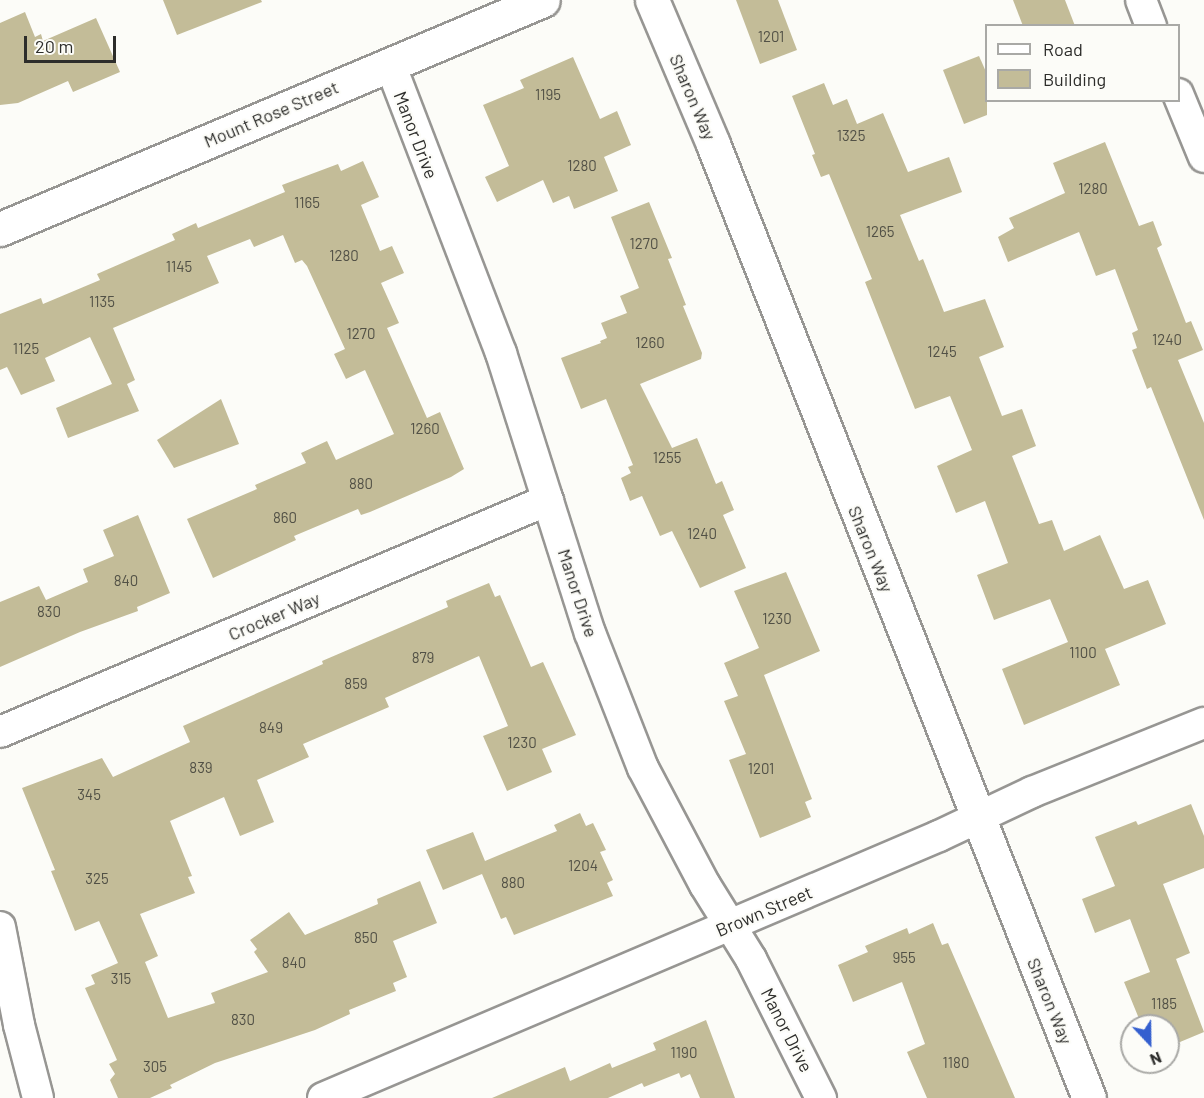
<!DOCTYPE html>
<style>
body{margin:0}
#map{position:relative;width:1204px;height:1098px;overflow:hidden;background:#fcfcf8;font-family:Barlow,sans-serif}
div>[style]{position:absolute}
.building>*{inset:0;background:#c3bc98}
.roads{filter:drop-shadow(2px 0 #979693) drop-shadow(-2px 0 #979693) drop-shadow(0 2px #979693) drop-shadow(0 -2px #979693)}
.street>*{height:30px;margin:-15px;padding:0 15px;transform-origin:15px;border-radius:15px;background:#fff}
.secondary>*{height:33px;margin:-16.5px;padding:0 16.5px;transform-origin:16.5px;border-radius:16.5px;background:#fff}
span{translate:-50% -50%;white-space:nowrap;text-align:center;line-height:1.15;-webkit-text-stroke:4.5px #fcfcf8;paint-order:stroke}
.number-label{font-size:15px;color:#525146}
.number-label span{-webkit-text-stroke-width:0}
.street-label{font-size:18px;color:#2d2d2b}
.legend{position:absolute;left:985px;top:24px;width:195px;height:78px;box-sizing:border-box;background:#fcfcf8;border:2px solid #a9a9a6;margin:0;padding:8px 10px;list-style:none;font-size:18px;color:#2d2d2b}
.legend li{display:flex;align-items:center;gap:12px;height:30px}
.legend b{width:30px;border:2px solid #a9a9a6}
.north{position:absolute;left:1120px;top:1014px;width:60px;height:60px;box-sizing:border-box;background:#fcfcf8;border:2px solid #a9a9a6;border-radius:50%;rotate:158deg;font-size:16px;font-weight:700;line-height:24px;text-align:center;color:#2d2d2b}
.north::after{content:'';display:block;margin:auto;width:21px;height:27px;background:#345fcf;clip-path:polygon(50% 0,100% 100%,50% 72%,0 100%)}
.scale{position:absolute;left:24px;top:36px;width:92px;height:27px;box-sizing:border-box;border:3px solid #2d2d2b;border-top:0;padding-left:8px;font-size:18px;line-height:21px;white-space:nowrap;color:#2d2d2b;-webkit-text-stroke:4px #fcfcf8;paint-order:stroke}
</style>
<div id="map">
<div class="building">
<div style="clip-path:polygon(163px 0,261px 0,262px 2px,177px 35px)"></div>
<div style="clip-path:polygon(736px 0,778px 0,797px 50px,760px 64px)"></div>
<div style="clip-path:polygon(1013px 0,1065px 0,1075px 26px,1023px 26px)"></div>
<div style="clip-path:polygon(25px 12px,35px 37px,41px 34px,43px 41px,96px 18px,120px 72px,73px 92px,68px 81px,18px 103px,0 105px,0 23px)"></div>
<div style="clip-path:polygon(979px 56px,987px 74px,987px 115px,964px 124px,943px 70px)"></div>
<div style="clip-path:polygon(573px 57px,600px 119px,617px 111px,631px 145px,604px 157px,618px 191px,574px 209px,569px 196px,553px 203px,543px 180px,497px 202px,485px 177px,509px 166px,483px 105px,524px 88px,520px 80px)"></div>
<div style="clip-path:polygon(824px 83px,833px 105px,847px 99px,857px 124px,883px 113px,908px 172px,949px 157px,962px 192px,900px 215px,919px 261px,923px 259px,944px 312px,985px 299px,1004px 347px,979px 357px,1002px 416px,1022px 409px,1036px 446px,1012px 456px,1039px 524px,1052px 520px,1064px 551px,1100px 535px,1124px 589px,1148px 580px,1166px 624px,1105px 649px,1120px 685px,1024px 725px,1002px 669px,1068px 642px,1050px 599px,994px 620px,977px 575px,1008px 563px,985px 501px,956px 513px,937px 466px,972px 450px,950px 396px,915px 409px,865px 282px,872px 279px,829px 174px,821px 177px,812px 155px,815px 154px,792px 96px)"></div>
<div style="clip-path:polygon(1105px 142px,1139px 226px,1153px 221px,1162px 245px,1157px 248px,1186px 323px,1191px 321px,1203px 350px,1178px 360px,1204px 423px,1204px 520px,1151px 387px,1147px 389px,1132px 350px,1137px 348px,1132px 333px,1138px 330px,1115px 269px,1096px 276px,1079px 232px,1008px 262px,998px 237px,1014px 228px,1009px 218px,1065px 193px,1053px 163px)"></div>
<div style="clip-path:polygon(363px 161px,379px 197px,361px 205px,380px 251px,392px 246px,404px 273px,381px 283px,399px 323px,387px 328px,427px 418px,440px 412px,464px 469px,451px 477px,370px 512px,361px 515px,358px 509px,294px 536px,296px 540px,213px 578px,187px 519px,257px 489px,255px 485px,306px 463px,301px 453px,327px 441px,336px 460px,394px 434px,365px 370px,346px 379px,334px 354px,345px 349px,307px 266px,302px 260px,295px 263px,283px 235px,254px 247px,250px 239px,207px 256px,219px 283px,113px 328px,135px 380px,127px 384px,139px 411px,68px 438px,56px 408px,112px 384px,90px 337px,45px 358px,55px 381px,21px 395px,7px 367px,0 370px,0 314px,41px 298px,43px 304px,100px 280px,97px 274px,175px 240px,172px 234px,196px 223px,198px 228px,285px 192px,282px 185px,338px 164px,341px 171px)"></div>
<div style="clip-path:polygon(649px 202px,672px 258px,668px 259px,686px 305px,683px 306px,702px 353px,701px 359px,640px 384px,672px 448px,697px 438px,716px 484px,722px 481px,734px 510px,723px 515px,746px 568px,700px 588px,672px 531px,660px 536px,642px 496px,630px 501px,621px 478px,631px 473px,628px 467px,633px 465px,606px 399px,581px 409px,561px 358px,601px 343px,600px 341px,607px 338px,601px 323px,627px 313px,620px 296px,639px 288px,611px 217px)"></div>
<div style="clip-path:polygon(221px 399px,239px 444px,174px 468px,157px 440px)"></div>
<div style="clip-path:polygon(138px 515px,170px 593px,137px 607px,138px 611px,80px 632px,0 667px,0 602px,39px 586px,46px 600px,88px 582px,83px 569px,114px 556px,103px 530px)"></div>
<div style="clip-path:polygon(786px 572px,820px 651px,764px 675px,812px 799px,805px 802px,811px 817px,760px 838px,729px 760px,746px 754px,724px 701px,738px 696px,724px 663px,759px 648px,734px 591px)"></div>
<div style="clip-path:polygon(489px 583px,495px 597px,500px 595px,531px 667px,543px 662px,576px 735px,542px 749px,552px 772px,507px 791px,483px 736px,508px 726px,479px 656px,385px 698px,389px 707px,303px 744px,309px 757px,257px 780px,274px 822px,240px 836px,224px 797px,170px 821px,192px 876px,188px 877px,195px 893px,140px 914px,158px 956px,145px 962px,168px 1018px,215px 1003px,211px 993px,268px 972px,254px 952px,257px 949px,250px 940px,289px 912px,305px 935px,378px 904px,377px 899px,420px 881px,437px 923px,393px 941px,407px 977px,393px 983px,396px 991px,349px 1010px,350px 1014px,315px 1030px,215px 1063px,170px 1085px,172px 1088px,150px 1098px,118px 1098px,110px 1080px,115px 1074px,109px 1064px,117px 1060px,85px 988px,95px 984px,91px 975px,118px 963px,99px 921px,75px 931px,51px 871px,55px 870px,22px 788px,102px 758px,113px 777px,190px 742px,183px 726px,323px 664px,322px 661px,448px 607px,446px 601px)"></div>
<div style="clip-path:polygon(1191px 804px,1204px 836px,1204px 868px,1163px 884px,1190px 953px,1176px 959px,1204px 1032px,1168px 1047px,1168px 1026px,1142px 1026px,1124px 982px,1150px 972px,1130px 919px,1095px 933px,1082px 899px,1115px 886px,1095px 837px,1136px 821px,1138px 825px)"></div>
<div style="clip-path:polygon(580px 813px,586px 826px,593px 823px,606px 850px,600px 852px,613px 880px,607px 883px,613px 896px,514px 935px,506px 917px,501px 919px,482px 874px,443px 890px,426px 850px,473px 832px,485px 861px,557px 831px,554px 825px)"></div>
<div style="clip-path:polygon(933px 923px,942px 945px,948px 943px,1015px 1098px,927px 1098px,907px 1052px,925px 1044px,902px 982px,853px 1002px,838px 965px,868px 952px,865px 946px,907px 928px,909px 934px)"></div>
<div style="clip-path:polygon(706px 1020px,735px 1098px,700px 1098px,690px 1074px,681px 1078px,679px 1073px,644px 1087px,642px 1083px,608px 1098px,492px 1098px,565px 1067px,570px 1081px,610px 1063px,612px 1068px,656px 1050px,653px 1043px)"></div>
</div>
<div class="roads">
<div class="street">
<div style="left:1141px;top:0;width:28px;rotate:69deg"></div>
<div style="left:390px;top:64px;width:310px;rotate:69deg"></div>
<div style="left:501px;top:353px;width:294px;rotate:72.4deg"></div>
<div style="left:590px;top:633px;width:145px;rotate:68.6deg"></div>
<div style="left:643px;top:768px;width:132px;rotate:62.1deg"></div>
<div style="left:705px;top:885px;width:87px;rotate:58.1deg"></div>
<div style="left:751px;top:959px;width:156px;rotate:63.3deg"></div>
<div style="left:1178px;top:94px;width:68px;rotate:67.6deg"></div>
<div style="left:0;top:732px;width:595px;rotate:-22.95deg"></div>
<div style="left:0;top:927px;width:100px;rotate:79deg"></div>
<div style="left:19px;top:1025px;width:75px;rotate:75.4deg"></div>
<div style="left:323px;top:1098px;width:669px;rotate:-23.04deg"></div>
<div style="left:939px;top:836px;width:103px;rotate:-25.3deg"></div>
<div style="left:1032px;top:792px;width:185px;rotate:-21.9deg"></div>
</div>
<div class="secondary">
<div style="left:652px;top:0;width:156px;rotate:67deg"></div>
<div style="left:713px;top:144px;width:1025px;rotate:68.49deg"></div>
<div style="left:0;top:229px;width:589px;rotate:-22.87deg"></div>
</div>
</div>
<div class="number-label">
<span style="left:771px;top:37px">1201</span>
<span style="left:548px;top:95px">1195</span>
<span style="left:851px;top:136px">1325</span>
<span style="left:582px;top:166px">1280</span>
<span style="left:1093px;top:189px">1280</span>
<span style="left:307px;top:203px">1165</span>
<span style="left:880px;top:232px">1265</span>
<span style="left:644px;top:244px">1270</span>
<span style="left:344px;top:256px">1280</span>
<span style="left:179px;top:267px">1145</span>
<span style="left:102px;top:302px">1135</span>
<span style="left:361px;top:334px">1270</span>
<span style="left:1167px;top:340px">1240</span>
<span style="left:650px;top:343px">1260</span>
<span style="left:26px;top:349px">1125</span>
<span style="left:942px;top:352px">1245</span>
<span style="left:425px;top:429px">1260</span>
<span style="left:667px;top:458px">1255</span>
<span style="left:361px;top:484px">880</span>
<span style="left:285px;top:518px">860</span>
<span style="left:702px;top:534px">1240</span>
<span style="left:126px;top:581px">840</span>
<span style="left:49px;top:612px">830</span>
<span style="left:777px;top:619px">1230</span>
<span style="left:1083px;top:653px">1100</span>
<span style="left:423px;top:658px">879</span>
<span style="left:356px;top:684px">859</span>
<span style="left:271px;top:728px">849</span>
<span style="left:522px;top:743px">1230</span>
<span style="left:201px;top:768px">839</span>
<span style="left:761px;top:769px">1201</span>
<span style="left:89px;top:795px">345</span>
<span style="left:583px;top:866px">1204</span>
<span style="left:97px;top:879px">325</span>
<span style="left:513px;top:883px">880</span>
<span style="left:366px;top:938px">850</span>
<span style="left:904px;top:958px">955</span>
<span style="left:294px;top:963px">840</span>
<span style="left:121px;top:979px">315</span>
<span style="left:1164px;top:1004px">1185</span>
<span style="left:243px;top:1020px">830</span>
<span style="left:684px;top:1053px">1190</span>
<span style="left:956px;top:1063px">1180</span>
<span style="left:155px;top:1067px">305</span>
</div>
<div class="street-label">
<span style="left:693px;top:97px;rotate:67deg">Sharon Way</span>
<span style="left:271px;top:114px;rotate:-23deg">Mount Rose Street</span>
<span style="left:416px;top:135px;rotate:69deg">Manor Drive</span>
<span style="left:871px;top:549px;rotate:68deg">Sharon Way</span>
<span style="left:578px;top:593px;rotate:72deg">Manor Drive</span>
<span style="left:274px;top:616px;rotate:-23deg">Crocker Way</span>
<span style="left:764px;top:911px;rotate:-23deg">Brown Street</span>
<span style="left:1050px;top:1001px;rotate:68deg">Sharon Way</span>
<span style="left:787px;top:1030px;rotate:63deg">Manor Drive</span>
</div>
<ul class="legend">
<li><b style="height:8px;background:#fff"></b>Road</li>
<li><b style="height:16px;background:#c3bc98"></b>Building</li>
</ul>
<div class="north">N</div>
<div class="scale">20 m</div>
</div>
